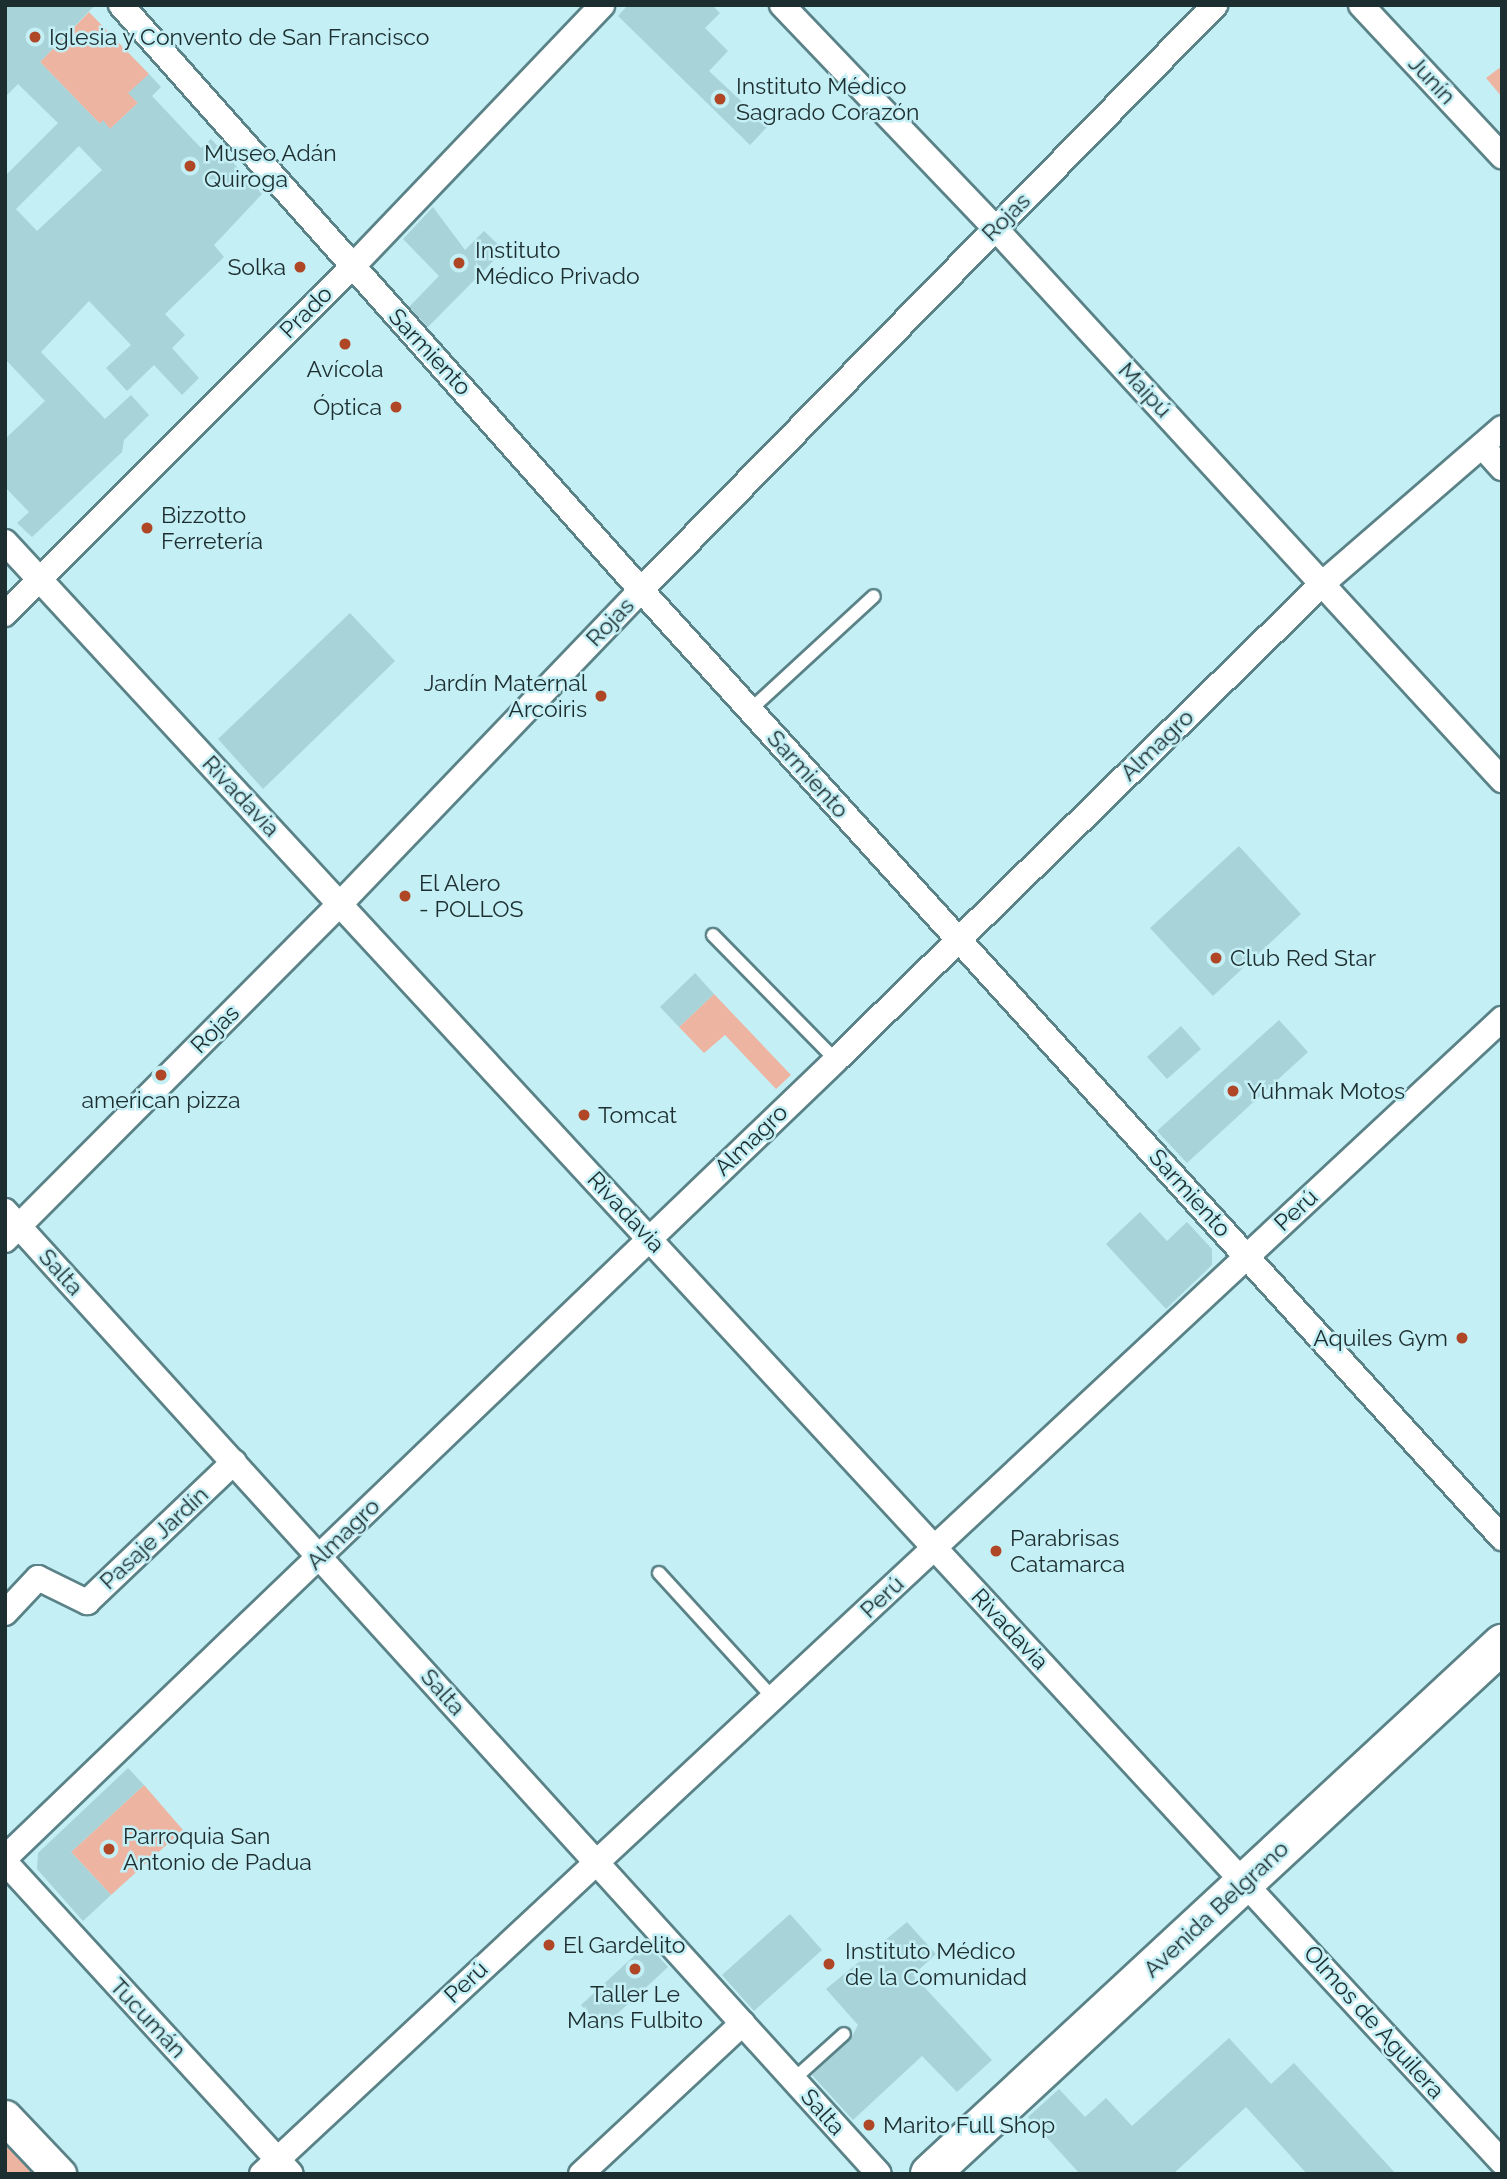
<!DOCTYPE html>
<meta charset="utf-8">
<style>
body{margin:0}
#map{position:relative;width:1507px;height:2179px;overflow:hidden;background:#c4eff5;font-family:Raleway,sans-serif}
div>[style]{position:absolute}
.green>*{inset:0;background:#eeb4a2}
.building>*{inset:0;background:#a8d3d8}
.roads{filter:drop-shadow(2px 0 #5a8287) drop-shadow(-2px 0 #5a8287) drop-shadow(0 2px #5a8287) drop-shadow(0 -2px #5a8287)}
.lane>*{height:12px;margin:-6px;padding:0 6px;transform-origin:6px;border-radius:6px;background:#fff}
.street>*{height:24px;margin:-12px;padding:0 12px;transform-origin:12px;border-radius:12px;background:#fff}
.secondary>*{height:33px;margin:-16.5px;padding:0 16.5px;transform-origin:16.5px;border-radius:16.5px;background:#fff}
.primary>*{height:38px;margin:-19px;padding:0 19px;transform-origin:19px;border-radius:19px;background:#fff}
.dots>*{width:19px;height:19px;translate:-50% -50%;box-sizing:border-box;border:4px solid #c4eff5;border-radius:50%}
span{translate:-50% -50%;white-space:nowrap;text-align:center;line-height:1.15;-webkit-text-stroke:5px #c4eff5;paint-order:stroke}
.poi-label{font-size:23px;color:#1d2e30}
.left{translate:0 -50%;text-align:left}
.right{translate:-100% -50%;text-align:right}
.street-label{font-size:23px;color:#1d2e30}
.frame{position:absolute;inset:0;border:7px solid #1d2e30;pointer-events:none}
</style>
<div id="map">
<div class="green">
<div style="clip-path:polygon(89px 12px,149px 74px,129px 93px,138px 103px,110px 129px,103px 121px,100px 124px,40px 62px)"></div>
<div style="clip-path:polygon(1502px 66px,1502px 97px,1486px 78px)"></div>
<div style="clip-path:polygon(714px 994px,791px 1075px,776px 1089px,725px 1035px,704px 1053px,679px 1027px)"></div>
<div style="clip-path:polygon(144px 1785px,183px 1830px,111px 1895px,71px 1852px)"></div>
<div style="clip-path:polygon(5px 2140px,36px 2174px,5px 2174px)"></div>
</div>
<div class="building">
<div style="clip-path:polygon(evenodd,5px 5px,95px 5px,40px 62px,100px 124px,103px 120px,110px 129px,138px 103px,128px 93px,149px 74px,161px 87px,152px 96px,201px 148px,211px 139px,262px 194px,214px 245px,224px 257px,165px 314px,185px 335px,172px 348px,199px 378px,182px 395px,154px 365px,127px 391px,106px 368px,131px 345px,89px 301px,41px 352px,105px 419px,131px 395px,149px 415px,124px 440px,122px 452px,32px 537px,17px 523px,29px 512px,5px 487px,5px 439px,45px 401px,5px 359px,5px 176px,58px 123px,18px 84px,5px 97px,5px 5px,79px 146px,102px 170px,37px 231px,16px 209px,79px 146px)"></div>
<div style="clip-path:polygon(628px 5px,712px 5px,720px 13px,705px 28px,728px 51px,709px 71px,768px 126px,750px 145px,618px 16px)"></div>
<div style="clip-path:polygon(433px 207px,465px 250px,484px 231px,504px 250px,428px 327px,409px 307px,439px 276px,403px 239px)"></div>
<div style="clip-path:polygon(350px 613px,395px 661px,263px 789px,218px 739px)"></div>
<div style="clip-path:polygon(1239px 846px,1301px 914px,1213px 996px,1150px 928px)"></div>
<div style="clip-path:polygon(695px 973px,714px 994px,679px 1027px,660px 1007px)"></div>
<div style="clip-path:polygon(1279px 1020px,1308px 1052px,1187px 1163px,1157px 1131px)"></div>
<div style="clip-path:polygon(1181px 1026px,1201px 1049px,1167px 1079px,1147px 1057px)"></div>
<div style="clip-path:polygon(1140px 1212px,1167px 1241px,1187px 1222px,1212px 1249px,1212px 1265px,1166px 1309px,1106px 1244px)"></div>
<div style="clip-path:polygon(128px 1768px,144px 1785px,71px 1852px,111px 1895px,83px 1921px,37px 1869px,38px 1853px)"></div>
<div style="clip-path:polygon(790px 1914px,822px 1950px,754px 2011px,722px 1975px)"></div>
<div style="clip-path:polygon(907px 1922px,936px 1954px,913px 1975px,992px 2060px,957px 2092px,922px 2056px,853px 2120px,812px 2075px,850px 2040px,858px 2025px,826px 1989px)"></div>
<div style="clip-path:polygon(647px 1944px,668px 1967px,602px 2028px,581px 2005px)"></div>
<div style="clip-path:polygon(1229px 2038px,1271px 2084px,1294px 2063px,1396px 2174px,1307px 2174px,1246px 2107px,1173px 2174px,1080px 2174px,1028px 2117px,1059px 2089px,1085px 2117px,1106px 2098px,1132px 2126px)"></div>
</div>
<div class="roads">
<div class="lane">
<div style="left:750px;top:710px;width:168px;rotate:-42.6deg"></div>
<div style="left:713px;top:935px;width:175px;rotate:45.5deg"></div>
<div style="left:659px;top:1573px;width:169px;rotate:47.6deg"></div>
<div style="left:794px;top:2079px;width:67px;rotate:-42deg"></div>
</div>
<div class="street">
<div style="left:121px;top:5px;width:783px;rotate:48.37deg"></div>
<div style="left:641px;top:590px;width:1281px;rotate:47.75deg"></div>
<div style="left:782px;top:5px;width:308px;rotate:46.3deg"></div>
<div style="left:995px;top:228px;width:750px;rotate:47.43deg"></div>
<div style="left:1361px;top:5px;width:207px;rotate:47deg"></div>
<div style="left:1482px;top:446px;width:30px;rotate:48deg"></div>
<div style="left:5px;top:542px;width:2206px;rotate:47.26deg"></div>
<div style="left:5px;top:614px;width:491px;rotate:-45deg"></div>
<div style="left:352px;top:267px;width:362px;rotate:-46.3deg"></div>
<div style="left:5px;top:1211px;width:1300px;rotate:47.77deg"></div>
<div style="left:5px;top:1240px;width:476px;rotate:-45.1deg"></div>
<div style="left:341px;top:903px;width:434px;rotate:-46.2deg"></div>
<div style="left:641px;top:590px;width:820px;rotate:-45.54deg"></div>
<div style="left:5px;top:1613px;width:48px;rotate:-46.7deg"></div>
<div style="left:38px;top:1578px;width:55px;rotate:26.1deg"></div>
<div style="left:87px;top:1602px;width:203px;rotate:-43.6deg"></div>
<div style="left:5px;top:1858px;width:1152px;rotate:-43.84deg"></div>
<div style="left:836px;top:1060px;width:680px;rotate:-44.4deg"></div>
<div style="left:1322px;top:584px;width:238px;rotate:-40.9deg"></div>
<div style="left:5px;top:1862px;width:423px;rotate:47.5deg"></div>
<div style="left:262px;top:2174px;width:1695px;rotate:-42.97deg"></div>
<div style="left:581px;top:2174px;width:221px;rotate:-43deg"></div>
</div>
<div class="secondary">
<div style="left:5px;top:2117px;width:79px;rotate:46.5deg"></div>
</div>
<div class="primary">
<div style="left:930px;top:2174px;width:780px;rotate:-42.82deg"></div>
</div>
</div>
<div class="dots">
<div style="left:35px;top:37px;background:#af4727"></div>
<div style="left:720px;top:99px;background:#af4727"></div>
<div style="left:190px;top:166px;background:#af4727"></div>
<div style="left:459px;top:263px;background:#af4727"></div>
<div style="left:300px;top:267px;background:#af4727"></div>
<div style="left:345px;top:344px;background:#af4727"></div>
<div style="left:396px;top:407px;background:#af4727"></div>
<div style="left:147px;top:528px;background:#af4727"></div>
<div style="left:601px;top:696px;background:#af4727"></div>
<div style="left:405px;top:896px;background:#af4727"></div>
<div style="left:1216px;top:958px;background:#af4727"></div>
<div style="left:161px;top:1075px;background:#af4727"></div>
<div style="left:1233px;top:1091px;background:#af4727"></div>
<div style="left:584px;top:1115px;background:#af4727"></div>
<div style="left:1462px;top:1338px;background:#af4727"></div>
<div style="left:996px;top:1551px;background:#af4727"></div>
<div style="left:109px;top:1849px;background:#af4727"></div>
<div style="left:549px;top:1945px;background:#af4727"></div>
<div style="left:829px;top:1964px;background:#af4727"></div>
<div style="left:635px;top:1969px;background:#af4727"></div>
<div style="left:869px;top:2125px;background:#af4727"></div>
</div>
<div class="poi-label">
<span class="left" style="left:49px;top:37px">Iglesia y Convento de San Francisco</span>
<span class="left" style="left:736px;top:99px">Instituto Médico<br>Sagrado Corazón</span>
<span class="left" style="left:204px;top:166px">Museo Adán<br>Quiroga</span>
<span class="left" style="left:475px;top:263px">Instituto<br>Médico Privado</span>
<span class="right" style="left:286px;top:267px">Solka</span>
<span style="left:345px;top:369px">Avícola</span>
<span class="right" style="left:382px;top:407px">Óptica</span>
<span class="left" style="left:161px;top:528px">Bizzotto<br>Ferretería</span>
<span class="right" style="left:587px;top:696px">Jardín Maternal<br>Arcoiris</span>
<span class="left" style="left:419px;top:896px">El Alero<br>- POLLOS</span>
<span class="left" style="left:1230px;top:958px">Club Red Star</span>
<span class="left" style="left:1247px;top:1091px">Yuhmak Motos</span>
<span style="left:161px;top:1100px">american pizza</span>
<span class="left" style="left:598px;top:1115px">Tomcat</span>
<span class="right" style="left:1448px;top:1338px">Aquiles Gym</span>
<span class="left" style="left:1010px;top:1551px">Parabrisas<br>Catamarca</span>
<span class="left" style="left:123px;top:1849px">Parroquia San<br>Antonio de Padua</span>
<span class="left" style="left:563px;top:1945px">El Gardelito</span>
<span class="left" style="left:845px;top:1964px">Instituto Médico<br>de la Comunidad</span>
<span style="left:635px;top:2007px">Taller Le<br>Mans Fulbito</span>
<span class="left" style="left:883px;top:2125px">Marito Full Shop</span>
</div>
<div class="street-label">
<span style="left:1432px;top:80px;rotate:47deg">Junín</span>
<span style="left:1006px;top:217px;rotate:-45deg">Rojas</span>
<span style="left:306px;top:312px;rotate:-45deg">Prado</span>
<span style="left:430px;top:352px;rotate:47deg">Sarmiento</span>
<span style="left:1145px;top:390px;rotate:47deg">Maipú</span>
<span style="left:610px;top:622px;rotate:-46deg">Rojas</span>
<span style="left:1157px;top:745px;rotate:-44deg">Almagro</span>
<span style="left:808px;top:774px;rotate:48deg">Sarmiento</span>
<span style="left:241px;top:796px;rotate:47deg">Rivadavia</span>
<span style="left:215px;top:1029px;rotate:-45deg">Rojas</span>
<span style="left:751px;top:1140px;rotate:-44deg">Almagro</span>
<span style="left:1190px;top:1193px;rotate:48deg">Sarmiento</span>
<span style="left:1296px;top:1210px;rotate:-43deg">Perú</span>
<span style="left:626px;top:1212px;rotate:47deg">Rivadavia</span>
<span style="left:61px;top:1272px;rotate:48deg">Salta</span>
<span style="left:343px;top:1534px;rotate:-44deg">Almagro</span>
<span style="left:154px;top:1538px;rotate:-43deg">Pasaje Jardín</span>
<span style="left:882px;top:1597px;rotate:-43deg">Perú</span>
<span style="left:1010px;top:1629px;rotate:47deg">Rivadavia</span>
<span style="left:443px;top:1692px;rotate:48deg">Salta</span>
<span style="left:1216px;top:1909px;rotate:-43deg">Avenida Belgrano</span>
<span style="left:466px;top:1982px;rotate:-43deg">Perú</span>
<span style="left:148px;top:2018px;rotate:47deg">Tucumán</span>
<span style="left:1374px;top:2022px;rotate:48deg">Olmos de Aguilera</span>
<span style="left:823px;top:2112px;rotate:48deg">Salta</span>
</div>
<div class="frame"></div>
</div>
